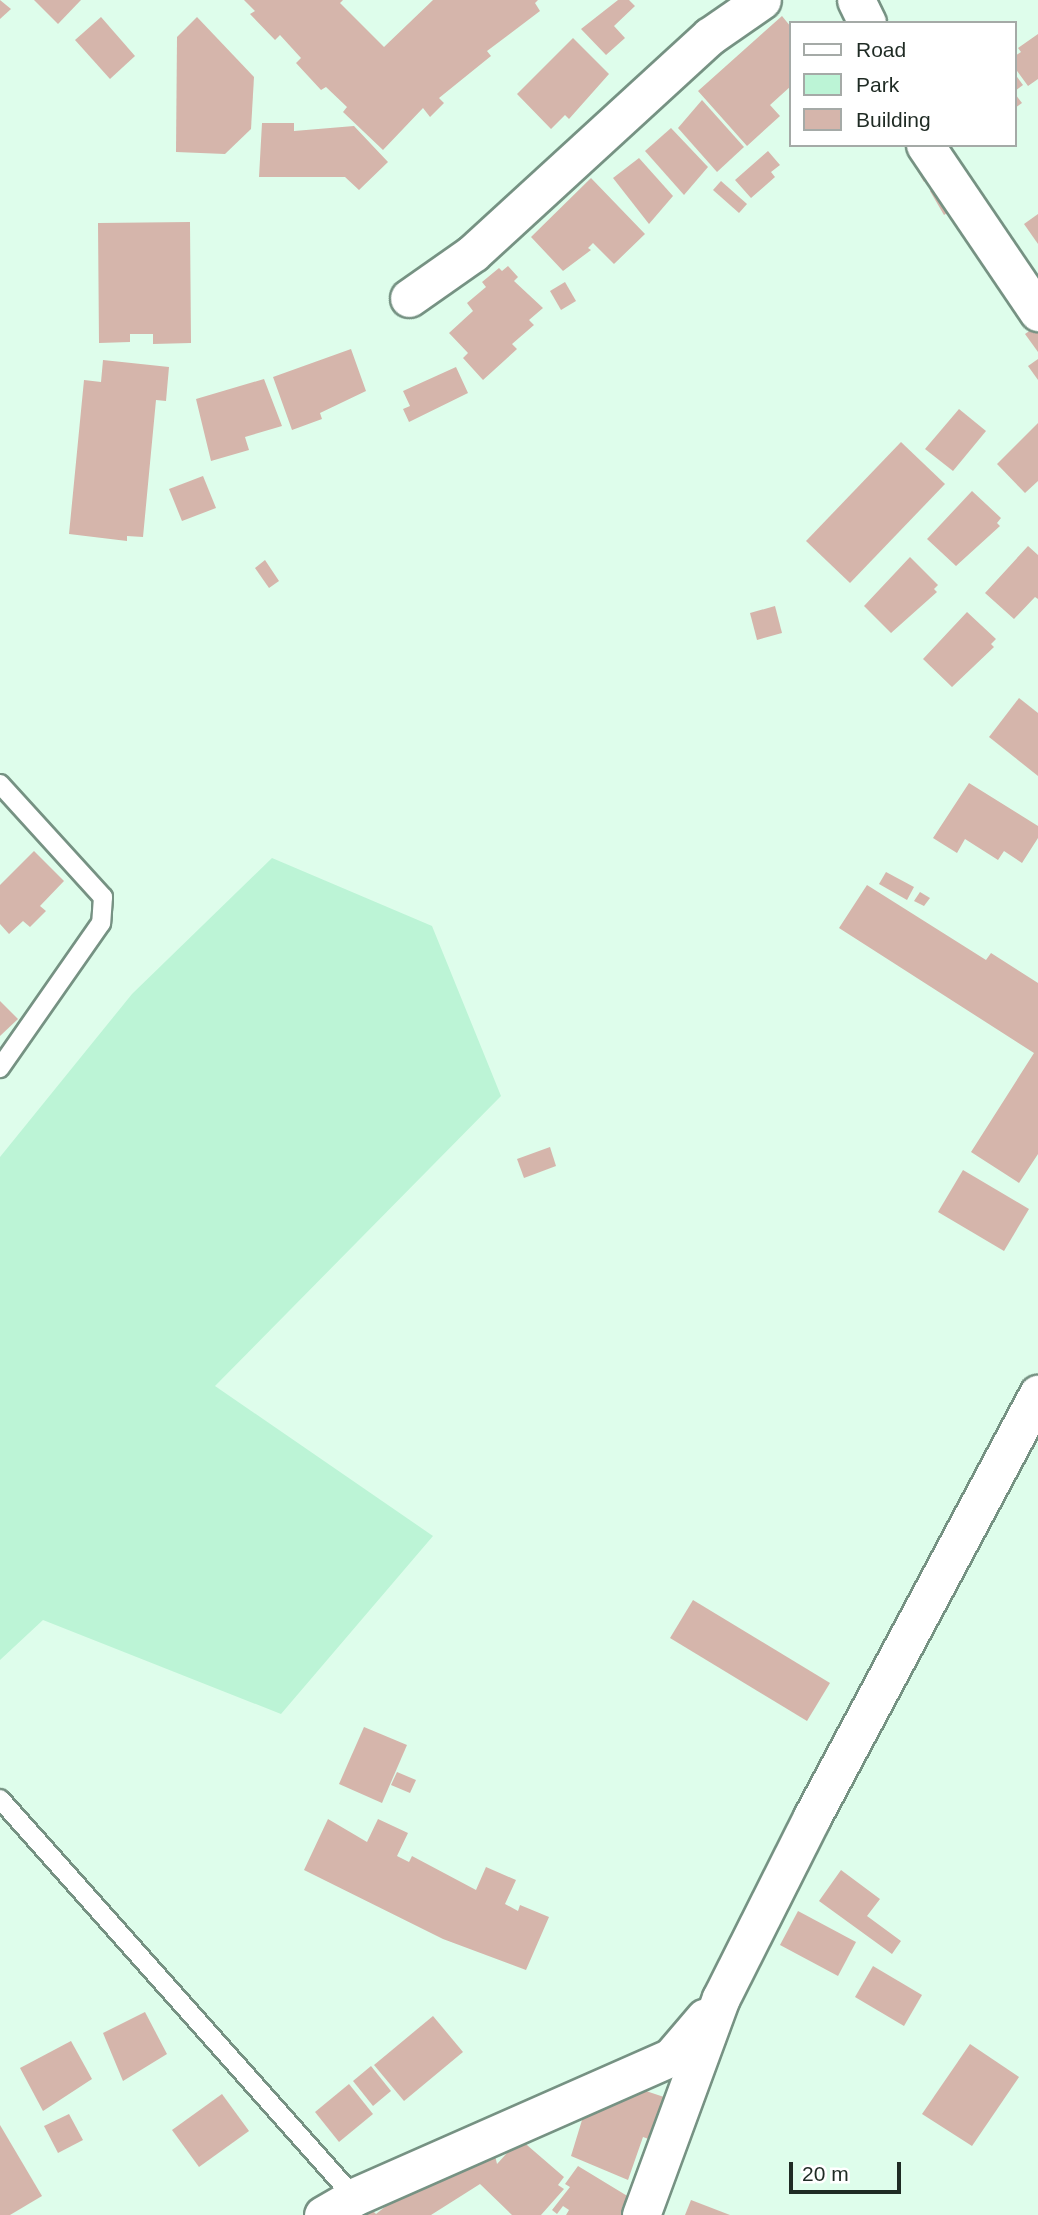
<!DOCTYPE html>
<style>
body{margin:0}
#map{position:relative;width:1038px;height:2215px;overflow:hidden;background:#defdeb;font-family:Helvetica,sans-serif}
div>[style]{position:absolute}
.green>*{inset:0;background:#bcf4d6}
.building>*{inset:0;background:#d5b5ab}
.roads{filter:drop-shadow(2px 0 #769283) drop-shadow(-2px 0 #769283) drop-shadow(0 2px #769283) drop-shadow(0 -2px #769283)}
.service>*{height:18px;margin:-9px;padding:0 9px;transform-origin:9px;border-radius:9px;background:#fff}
.minor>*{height:37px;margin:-18.5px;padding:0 18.5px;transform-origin:18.5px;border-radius:18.5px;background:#fff}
span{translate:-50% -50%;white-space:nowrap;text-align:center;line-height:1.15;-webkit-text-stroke:5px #fff;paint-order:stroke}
.legend{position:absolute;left:789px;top:21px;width:228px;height:126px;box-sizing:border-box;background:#fff;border:2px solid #a5aaa7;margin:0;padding:9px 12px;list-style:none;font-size:21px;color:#1f2b24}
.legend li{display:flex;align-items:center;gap:14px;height:35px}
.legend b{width:35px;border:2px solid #a5aaa7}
.scale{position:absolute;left:789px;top:2162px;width:112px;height:32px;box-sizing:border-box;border:4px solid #1f2b24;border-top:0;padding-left:9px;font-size:21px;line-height:24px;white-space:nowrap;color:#1f2b24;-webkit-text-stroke:5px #fff;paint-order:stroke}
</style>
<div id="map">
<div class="green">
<div style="clip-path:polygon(272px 858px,432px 926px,501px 1096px,215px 1386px,433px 1536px,281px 1714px,43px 1620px,0 1660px,0 1157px,132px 994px)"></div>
</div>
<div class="building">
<div style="clip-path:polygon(0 0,11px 9px,0 19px)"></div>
<div style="clip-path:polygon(34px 0,81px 0,58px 24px)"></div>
<div style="clip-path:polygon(244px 0,343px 0,340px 3px,384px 47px,433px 0,538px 0,535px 3px,540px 11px,487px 51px,491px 56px,439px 98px,444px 103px,430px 117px,423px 108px,383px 150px,343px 112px,347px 107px,326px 87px,321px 90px,296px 63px,301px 58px,280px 35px,275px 40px,250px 14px,255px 11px)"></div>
<div style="clip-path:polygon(618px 0,629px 0,635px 6px,614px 26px,625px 38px,606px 55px,581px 29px)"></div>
<div style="clip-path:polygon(782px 16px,791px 27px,791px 86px,770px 105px,780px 116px,747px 146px,698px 91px)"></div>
<div style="clip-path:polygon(101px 17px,135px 56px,110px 79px,75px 40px)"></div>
<div style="clip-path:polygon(197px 17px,254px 77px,251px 129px,225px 154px,176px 152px,177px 37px)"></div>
<div style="clip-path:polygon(1038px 34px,1038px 79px,1028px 86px,1015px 68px,1015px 56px,1021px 52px,1018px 48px)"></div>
<div style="clip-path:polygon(573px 38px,609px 74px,569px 119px,565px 115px,551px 129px,517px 94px)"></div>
<div style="clip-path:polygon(1015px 74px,1023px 85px,1015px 91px)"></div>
<div style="clip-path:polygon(1015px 94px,1022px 103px,1015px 108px)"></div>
<div style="clip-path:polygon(702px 100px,744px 147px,717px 172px,678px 128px)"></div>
<div style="clip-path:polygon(262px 123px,294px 123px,294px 131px,354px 126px,388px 162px,359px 190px,345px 177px,259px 177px)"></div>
<div style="clip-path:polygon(671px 128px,708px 167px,684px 195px,645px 151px)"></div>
<div style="clip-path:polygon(768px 151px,780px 165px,771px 172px,775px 177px,751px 198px,735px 180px)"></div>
<div style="clip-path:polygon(921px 154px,934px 175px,924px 182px,911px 160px)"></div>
<div style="clip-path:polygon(639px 158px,673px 196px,649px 224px,613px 178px)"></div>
<div style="clip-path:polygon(591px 178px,645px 234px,614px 264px,593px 243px,588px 248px,591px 250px,563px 271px,531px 237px)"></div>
<div style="clip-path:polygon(721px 181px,747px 204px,739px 213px,713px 190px)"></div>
<div style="clip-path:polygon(940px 185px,955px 208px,944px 215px,930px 191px)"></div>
<div style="clip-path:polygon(1038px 214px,1038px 244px,1024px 224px)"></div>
<div style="clip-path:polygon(190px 222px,191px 343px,153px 344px,153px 334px,130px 334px,130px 342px,99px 343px,98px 223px)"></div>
<div style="clip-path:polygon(508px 266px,518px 277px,514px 281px,543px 308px,529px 320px,534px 325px,512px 344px,517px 349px,483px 380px,463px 358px,468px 353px,449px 333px,473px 311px,467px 303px,486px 287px,482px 282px,499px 268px,502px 271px)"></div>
<div style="clip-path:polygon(565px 282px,576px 301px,561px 310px,550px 291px)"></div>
<div style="clip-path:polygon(1035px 327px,1038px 331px,1038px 352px,1025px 334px)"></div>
<div style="clip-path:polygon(351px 349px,366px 391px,320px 413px,322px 419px,292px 430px,273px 377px)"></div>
<div style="clip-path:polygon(1038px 359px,1038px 380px,1028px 366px)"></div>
<div style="clip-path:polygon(103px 360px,169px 367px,166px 401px,156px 400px,143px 537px,127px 536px,127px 541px,69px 534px,84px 380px,101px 382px)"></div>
<div style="clip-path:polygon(456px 367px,468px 393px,409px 422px,403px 409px,410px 406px,403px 391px)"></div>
<div style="clip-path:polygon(264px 379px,282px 426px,245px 437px,249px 450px,211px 461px,196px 399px)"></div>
<div style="clip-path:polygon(959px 409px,986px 431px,953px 471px,925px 449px)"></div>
<div style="clip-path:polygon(1038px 423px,1038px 481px,1025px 493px,997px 464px)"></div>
<div style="clip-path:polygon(901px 442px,945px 484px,850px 583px,806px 541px)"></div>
<div style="clip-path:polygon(203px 476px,216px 508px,182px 521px,169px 489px)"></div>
<div style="clip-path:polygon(972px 491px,1001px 518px,997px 523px,1000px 526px,956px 566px,927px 539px)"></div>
<div style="clip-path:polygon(1028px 546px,1038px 555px,1038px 599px,1035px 597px,1014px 619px,985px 593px)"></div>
<div style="clip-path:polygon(910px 557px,938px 585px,934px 589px,937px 592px,891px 633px,864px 606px)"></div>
<div style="clip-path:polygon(265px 560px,279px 581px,269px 588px,255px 568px)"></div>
<div style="clip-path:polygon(775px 606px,782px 633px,757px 640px,750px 613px)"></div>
<div style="clip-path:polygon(967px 612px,996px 639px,991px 644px,994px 647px,952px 687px,923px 659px)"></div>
<div style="clip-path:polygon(1019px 698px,1038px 713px,1038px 776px,989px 737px)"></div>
<div style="clip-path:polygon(969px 783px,1038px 826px,1038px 838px,1022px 863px,1004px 851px,998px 860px,965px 839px,957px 853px,933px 838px)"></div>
<div style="clip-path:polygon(34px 851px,64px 881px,40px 906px,46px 911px,30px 927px,23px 921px,9px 934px,0 924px,0 885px)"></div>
<div style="clip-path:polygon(886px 872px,914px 887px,907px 900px,879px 884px)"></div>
<div style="clip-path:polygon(867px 885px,986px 960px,991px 953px,1038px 983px,1038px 1154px,1019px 1183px,971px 1152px,1034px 1053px,839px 928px)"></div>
<div style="clip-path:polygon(920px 892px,930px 898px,924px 906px,914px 901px)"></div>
<div style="clip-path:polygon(0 1001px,18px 1019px,0 1036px)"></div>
<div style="clip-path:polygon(550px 1147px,556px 1166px,524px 1178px,517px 1159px)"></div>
<div style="clip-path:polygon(963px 1170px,1029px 1209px,1004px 1251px,938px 1212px)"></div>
<div style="clip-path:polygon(693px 1600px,830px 1683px,807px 1721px,670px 1638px)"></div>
<div style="clip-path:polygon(364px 1727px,407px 1745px,382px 1803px,339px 1784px)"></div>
<div style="clip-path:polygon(397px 1772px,416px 1780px,410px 1793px,391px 1785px)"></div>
<div style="clip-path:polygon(328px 1819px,367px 1842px,378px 1819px,408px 1833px,397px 1856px,409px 1862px,412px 1856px,476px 1890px,486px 1867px,516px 1880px,505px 1904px,518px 1911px,520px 1905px,549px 1917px,526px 1970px,443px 1939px,304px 1870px)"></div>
<div style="clip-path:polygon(841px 1870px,880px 1899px,867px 1916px,901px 1941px,892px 1954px,819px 1901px)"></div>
<div style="clip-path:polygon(798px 1911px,856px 1942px,838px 1976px,780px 1945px)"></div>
<div style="clip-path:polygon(873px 1966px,922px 1995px,904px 2026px,855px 1997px)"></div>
<div style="clip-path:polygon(145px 2012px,167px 2054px,123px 2081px,103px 2033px)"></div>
<div style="clip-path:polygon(433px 2016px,463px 2052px,404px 2101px,374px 2065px)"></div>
<div style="clip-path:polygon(71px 2041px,92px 2079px,43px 2111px,20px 2068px)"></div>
<div style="clip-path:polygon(970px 2044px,1019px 2077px,972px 2146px,922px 2114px)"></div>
<div style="clip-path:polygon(371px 2066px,391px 2091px,373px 2106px,353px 2081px)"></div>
<div style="clip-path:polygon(349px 2084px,373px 2114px,339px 2142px,315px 2112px)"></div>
<div style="clip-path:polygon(637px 2088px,673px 2100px,660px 2143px,643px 2137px,628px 2180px,571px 2156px,586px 2107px,615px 2103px,616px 2098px)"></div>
<div style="clip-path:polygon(222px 2094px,249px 2131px,199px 2167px,172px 2130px)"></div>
<div style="clip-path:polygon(69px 2114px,83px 2140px,58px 2153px,44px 2126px)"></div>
<div style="clip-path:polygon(0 2125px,42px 2196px,10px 2215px,0 2215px)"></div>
<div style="clip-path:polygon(520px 2139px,564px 2177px,558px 2185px,564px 2189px,541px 2215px,512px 2215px,480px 2184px,431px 2215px,365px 2215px,372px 2210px,376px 2214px,400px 2195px,494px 2151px,497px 2164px)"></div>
<div style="clip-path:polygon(578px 2166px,629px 2197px,622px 2207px,632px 2215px,566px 2215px,569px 2210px,563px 2206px,557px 2214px,552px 2210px,570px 2187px,565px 2184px)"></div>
<div style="clip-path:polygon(691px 2200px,730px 2215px,685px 2215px)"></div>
</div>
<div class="roads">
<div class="service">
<div style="left:0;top:784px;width:153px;rotate:47.7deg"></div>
<div style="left:103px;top:897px;width:26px;rotate:94deg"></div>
<div style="left:101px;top:923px;width:177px;rotate:124.9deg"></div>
<div style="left:0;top:1799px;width:533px;rotate:48.35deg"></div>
</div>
<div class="minor">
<div style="left:856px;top:0;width:25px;rotate:64deg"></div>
<div style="left:925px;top:145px;width:202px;rotate:55.9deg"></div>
<div style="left:409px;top:298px;width:78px;rotate:-35.1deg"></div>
<div style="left:473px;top:253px;width:321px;rotate:-42.5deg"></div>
<div style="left:710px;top:36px;width:63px;rotate:-34.7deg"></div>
<div style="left:323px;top:2215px;width:36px;rotate:-30deg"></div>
<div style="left:354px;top:2197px;width:347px;rotate:-23.8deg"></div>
<div style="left:671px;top:2057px;width:52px;rotate:-49.6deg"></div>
<div style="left:641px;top:2215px;width:231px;rotate:-69.8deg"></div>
<div style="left:721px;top:1998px;width:203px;rotate:-63.3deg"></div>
<div style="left:812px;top:1817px;width:480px;rotate:-61.9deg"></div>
</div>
</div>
<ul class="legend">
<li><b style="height:9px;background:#fff"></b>Road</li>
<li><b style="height:19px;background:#bcf4d6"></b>Park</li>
<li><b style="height:19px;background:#d5b5ab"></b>Building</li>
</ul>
<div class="scale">20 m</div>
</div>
